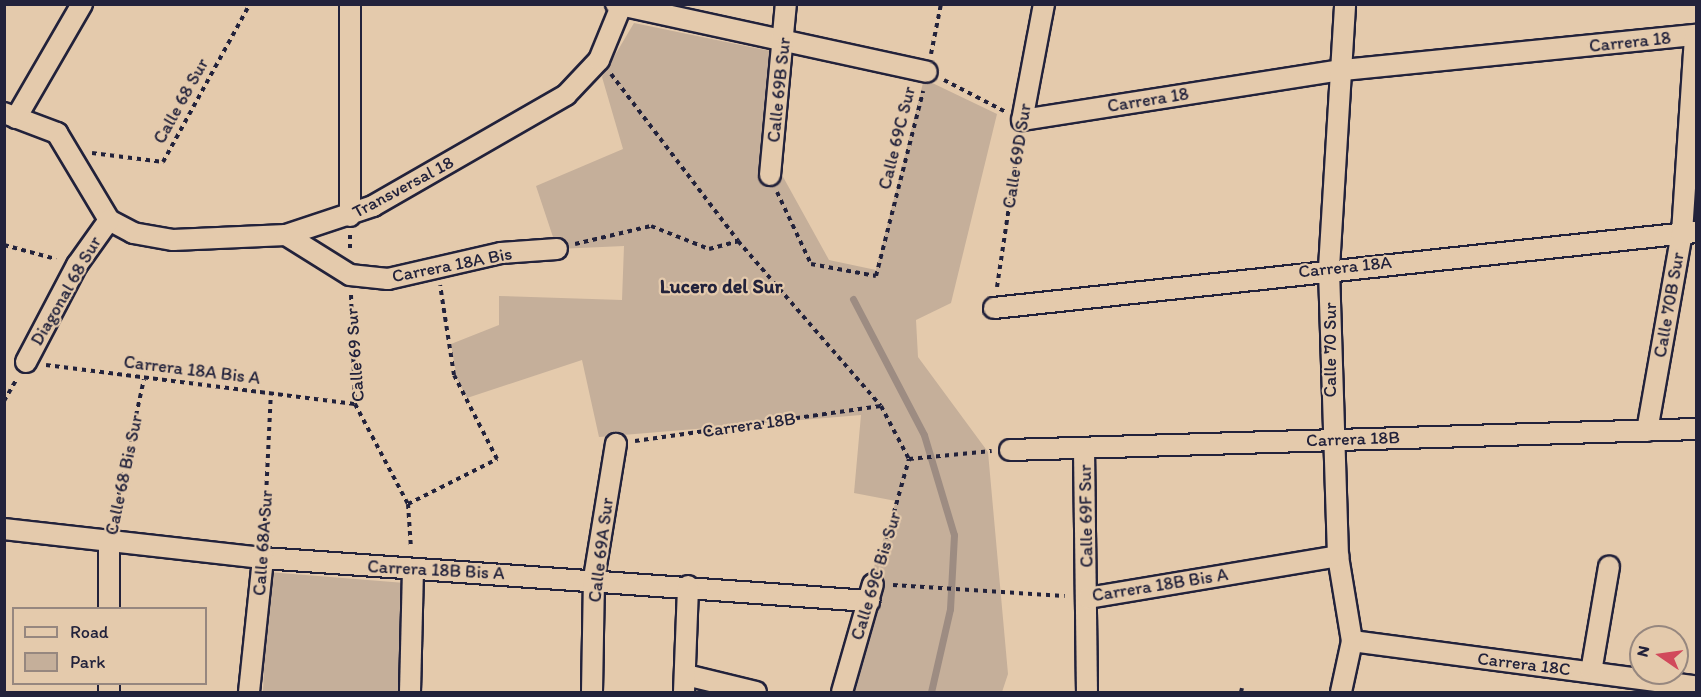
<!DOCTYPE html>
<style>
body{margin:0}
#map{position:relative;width:1701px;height:697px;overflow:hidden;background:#e4caac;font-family:Itim,sans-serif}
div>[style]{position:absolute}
.green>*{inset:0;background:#c5af9a}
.stream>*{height:7px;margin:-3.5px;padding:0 3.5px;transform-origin:3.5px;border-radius:3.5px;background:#9d8c82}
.path>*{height:4px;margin-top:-2px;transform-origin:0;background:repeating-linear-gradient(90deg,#22223b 0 4.5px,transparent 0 9px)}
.roads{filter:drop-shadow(2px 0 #22223b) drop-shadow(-2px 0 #22223b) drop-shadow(0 2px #22223b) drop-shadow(0 -2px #22223b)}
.minor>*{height:20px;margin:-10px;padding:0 10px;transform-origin:10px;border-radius:10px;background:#e4caac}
span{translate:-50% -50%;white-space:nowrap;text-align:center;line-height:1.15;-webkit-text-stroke:4.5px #e4caac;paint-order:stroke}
.street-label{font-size:18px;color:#22223b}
.neighbourhood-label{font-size:20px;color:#22223b;font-weight:700}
.frame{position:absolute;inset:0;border:6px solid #22223b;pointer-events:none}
.legend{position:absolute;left:12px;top:607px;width:195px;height:78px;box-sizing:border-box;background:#e4caac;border:2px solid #96877f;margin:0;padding:8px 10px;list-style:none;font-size:18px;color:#22223b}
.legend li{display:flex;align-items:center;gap:12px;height:30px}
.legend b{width:30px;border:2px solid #96877f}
.north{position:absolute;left:1629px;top:625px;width:60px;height:60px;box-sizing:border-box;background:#e4caac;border:2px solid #96877f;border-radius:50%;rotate:283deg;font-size:16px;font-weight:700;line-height:24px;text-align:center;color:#22223b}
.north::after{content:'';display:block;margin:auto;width:21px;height:27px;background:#d1495b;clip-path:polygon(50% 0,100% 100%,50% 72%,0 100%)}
</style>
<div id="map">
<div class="green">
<div style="clip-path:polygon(634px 23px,785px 54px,782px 175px,829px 260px,876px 270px,924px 79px,997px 114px,951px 303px,916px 320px,918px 357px,988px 452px,1008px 674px,1002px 692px,832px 692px,896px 501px,854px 493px,861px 415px,599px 437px,582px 360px,467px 398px,457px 379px,451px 344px,499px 325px,499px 296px,622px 300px,624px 246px,557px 249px,536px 186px,623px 149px,602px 77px)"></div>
<div style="clip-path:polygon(268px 572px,405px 583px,399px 692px,263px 692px)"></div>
</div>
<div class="stream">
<div style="left:853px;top:299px;width:153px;rotate:62.4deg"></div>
<div style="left:924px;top:435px;width:104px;rotate:73.3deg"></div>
<div style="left:954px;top:535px;width:74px;rotate:93.1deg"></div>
<div style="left:950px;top:609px;width:85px;rotate:102.9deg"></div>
</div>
<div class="path">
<div style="left:931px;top:54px;width:51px;rotate:-78.7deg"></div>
<div style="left:611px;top:74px;width:210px;rotate:52.7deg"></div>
<div style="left:738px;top:241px;width:218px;rotate:49.1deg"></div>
<div style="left:881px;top:406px;width:60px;rotate:62.2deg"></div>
<div style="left:944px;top:80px;width:68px;rotate:27.3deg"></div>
<div style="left:92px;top:153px;width:72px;rotate:7.2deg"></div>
<div style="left:163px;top:162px;width:180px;rotate:-61.2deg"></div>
<div style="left:777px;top:192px;width:80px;rotate:64.7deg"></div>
<div style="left:811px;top:264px;width:66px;rotate:10.5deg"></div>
<div style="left:876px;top:276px;width:191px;rotate:-75.7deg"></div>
<div style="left:350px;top:235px;width:17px;rotate:90deg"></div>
<div style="left:575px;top:244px;width:78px;rotate:-13.3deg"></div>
<div style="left:651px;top:226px;width:62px;rotate:21.6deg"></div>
<div style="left:709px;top:249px;width:30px;rotate:-15deg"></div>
<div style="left:4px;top:245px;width:54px;rotate:15.1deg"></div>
<div style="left:997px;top:287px;width:149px;rotate:-81.5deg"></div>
<div style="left:351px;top:295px;width:109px;rotate:87.9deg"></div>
<div style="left:355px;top:404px;width:113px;rotate:62.1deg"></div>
<div style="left:408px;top:504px;width:44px;rotate:86.1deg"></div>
<div style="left:46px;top:365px;width:311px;rotate:7.2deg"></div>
<div style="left:4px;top:401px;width:24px;rotate:-60deg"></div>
<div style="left:635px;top:441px;width:248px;rotate:-8.1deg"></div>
<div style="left:909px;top:459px;width:83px;rotate:-5.5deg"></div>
<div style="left:408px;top:504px;width:100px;rotate:-26.8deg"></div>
<div style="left:497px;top:459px;width:94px;rotate:-117.1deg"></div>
<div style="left:454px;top:375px;width:91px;rotate:-98.8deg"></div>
<div style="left:113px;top:521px;width:145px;rotate:-77.7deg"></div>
<div style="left:264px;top:539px;width:146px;rotate:-87.3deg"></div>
<div style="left:879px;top:565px;width:110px;rotate:-74.2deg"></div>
<div style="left:893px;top:585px;width:172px;rotate:3.7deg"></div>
<div style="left:1241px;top:692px;width:4px;rotate:-76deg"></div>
</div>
<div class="roads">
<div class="minor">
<div style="left:616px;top:4px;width:318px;rotate:12.3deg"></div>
<div style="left:1044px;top:4px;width:118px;rotate:100.7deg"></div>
<div style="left:1022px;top:120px;width:325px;rotate:-8.9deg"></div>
<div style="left:1343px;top:70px;width:355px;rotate:-5.7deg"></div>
<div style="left:4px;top:113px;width:57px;rotate:20.7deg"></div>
<div style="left:57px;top:133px;width:101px;rotate:59.1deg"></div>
<div style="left:109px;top:220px;width:27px;rotate:28deg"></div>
<div style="left:133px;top:233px;width:41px;rotate:9.9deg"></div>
<div style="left:173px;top:240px;width:113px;rotate:-2.5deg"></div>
<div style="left:286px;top:235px;width:92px;rotate:-18.4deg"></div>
<div style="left:373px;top:206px;width:223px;rotate:-29.9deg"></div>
<div style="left:566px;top:95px;width:48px;rotate:-46.7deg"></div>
<div style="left:599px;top:60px;width:61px;rotate:-67.7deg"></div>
<div style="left:16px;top:118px;width:132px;rotate:-59.9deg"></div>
<div style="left:770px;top:175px;width:172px;rotate:-84.7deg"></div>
<div style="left:350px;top:216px;width:212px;rotate:-90deg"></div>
<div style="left:286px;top:235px;width:75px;rotate:32deg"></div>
<div style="left:350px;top:275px;width:38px;rotate:6deg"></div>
<div style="left:388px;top:279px;width:116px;rotate:-13deg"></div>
<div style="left:501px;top:253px;width:56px;rotate:-4.1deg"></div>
<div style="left:994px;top:308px;width:706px;rotate:-6.18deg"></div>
<div style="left:26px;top:362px;width:110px;rotate:-62.3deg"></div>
<div style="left:77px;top:265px;width:55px;rotate:-54.6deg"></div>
<div style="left:1647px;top:431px;width:201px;rotate:-80deg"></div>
<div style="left:1682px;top:233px;width:198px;rotate:-86.2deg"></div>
<div style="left:1084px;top:448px;width:244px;rotate:89.3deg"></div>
<div style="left:1010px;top:450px;width:686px;rotate:-1.75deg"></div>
<div style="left:4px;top:529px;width:261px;rotate:6.4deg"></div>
<div style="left:263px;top:558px;width:608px;rotate:4.06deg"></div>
<div style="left:109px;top:540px;width:68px;rotate:90deg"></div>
<div style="left:1088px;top:598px;width:254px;rotate:-9.5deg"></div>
<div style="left:1352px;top:641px;width:347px;rotate:7.5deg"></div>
<div style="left:1591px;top:672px;width:107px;rotate:-80.3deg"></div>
<div style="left:686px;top:675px;width:72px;rotate:13.7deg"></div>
<div style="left:109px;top:684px;width:8px;rotate:90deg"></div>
<div style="left:249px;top:692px;width:135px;rotate:-84deg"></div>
<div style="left:410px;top:692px;width:123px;rotate:-88.6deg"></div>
<div style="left:592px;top:692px;width:114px;rotate:-89deg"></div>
<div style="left:594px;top:578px;width:136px;rotate:-80.7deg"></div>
<div style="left:684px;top:692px;width:106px;rotate:-87.8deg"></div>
<div style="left:842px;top:692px;width:112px;rotate:-74deg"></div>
<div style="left:1341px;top:692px;width:52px;rotate:-77.8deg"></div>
<div style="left:1352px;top:641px;width:86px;rotate:-99.4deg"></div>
<div style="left:1338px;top:556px;width:288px;rotate:-91.8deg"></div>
<div style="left:1329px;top:268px;width:264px;rotate:-86.5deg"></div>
</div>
</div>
<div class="street-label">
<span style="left:1630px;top:42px;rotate:-6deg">Carrera 18</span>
<span style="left:779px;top:90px;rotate:-84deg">Calle 69B Sur</span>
<span style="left:1148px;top:100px;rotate:-9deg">Carrera 18</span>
<span style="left:181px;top:101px;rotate:-61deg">Calle 68 Sur</span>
<span style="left:897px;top:138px;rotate:-76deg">Calle 69C Sur</span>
<span style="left:1017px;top:156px;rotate:-81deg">Calle 69D Sur</span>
<span style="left:403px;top:187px;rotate:-28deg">Transversal 18</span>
<span style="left:452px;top:265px;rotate:-11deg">Carrera 18A Bis</span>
<span style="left:1345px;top:267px;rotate:-6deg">Carrera 18A</span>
<span style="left:66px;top:291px;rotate:-60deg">Diagonal 68 Sur</span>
<span style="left:1669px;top:305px;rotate:-80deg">Calle 70B Sur</span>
<span style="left:1330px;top:350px;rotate:-90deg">Calle 70 Sur</span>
<span style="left:355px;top:355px;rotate:-94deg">Calle 69 Sur</span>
<span style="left:192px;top:370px;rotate:7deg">Carrera 18A Bis A</span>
<span style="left:749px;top:425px;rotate:-8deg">Carrera 18B</span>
<span style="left:1353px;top:439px;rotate:-2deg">Carrera 18B</span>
<span style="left:124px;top:475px;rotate:-78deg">Calle 68 Bis Sur</span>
<span style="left:1086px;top:516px;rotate:-91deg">Calle 69F Sur</span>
<span style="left:263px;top:543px;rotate:-86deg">Calle 68A Sur</span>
<span style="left:601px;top:550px;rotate:-83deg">Calle 69A Sur</span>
<span style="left:436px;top:570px;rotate:3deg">Carrera 18B Bis A</span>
<span style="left:876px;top:576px;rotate:-73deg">Calle 69C Bis Sur</span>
<span style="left:1160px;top:585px;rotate:-9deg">Carrera 18B Bis A</span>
<span style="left:1524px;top:664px;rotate:7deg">Carrera 18C</span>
</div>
<div class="neighbourhood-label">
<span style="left:721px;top:286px">Lucero del Sur</span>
</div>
<div class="frame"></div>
<ul class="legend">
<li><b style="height:8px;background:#e4caac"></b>Road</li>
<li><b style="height:16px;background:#c5af9a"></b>Park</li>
</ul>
<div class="north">N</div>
</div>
